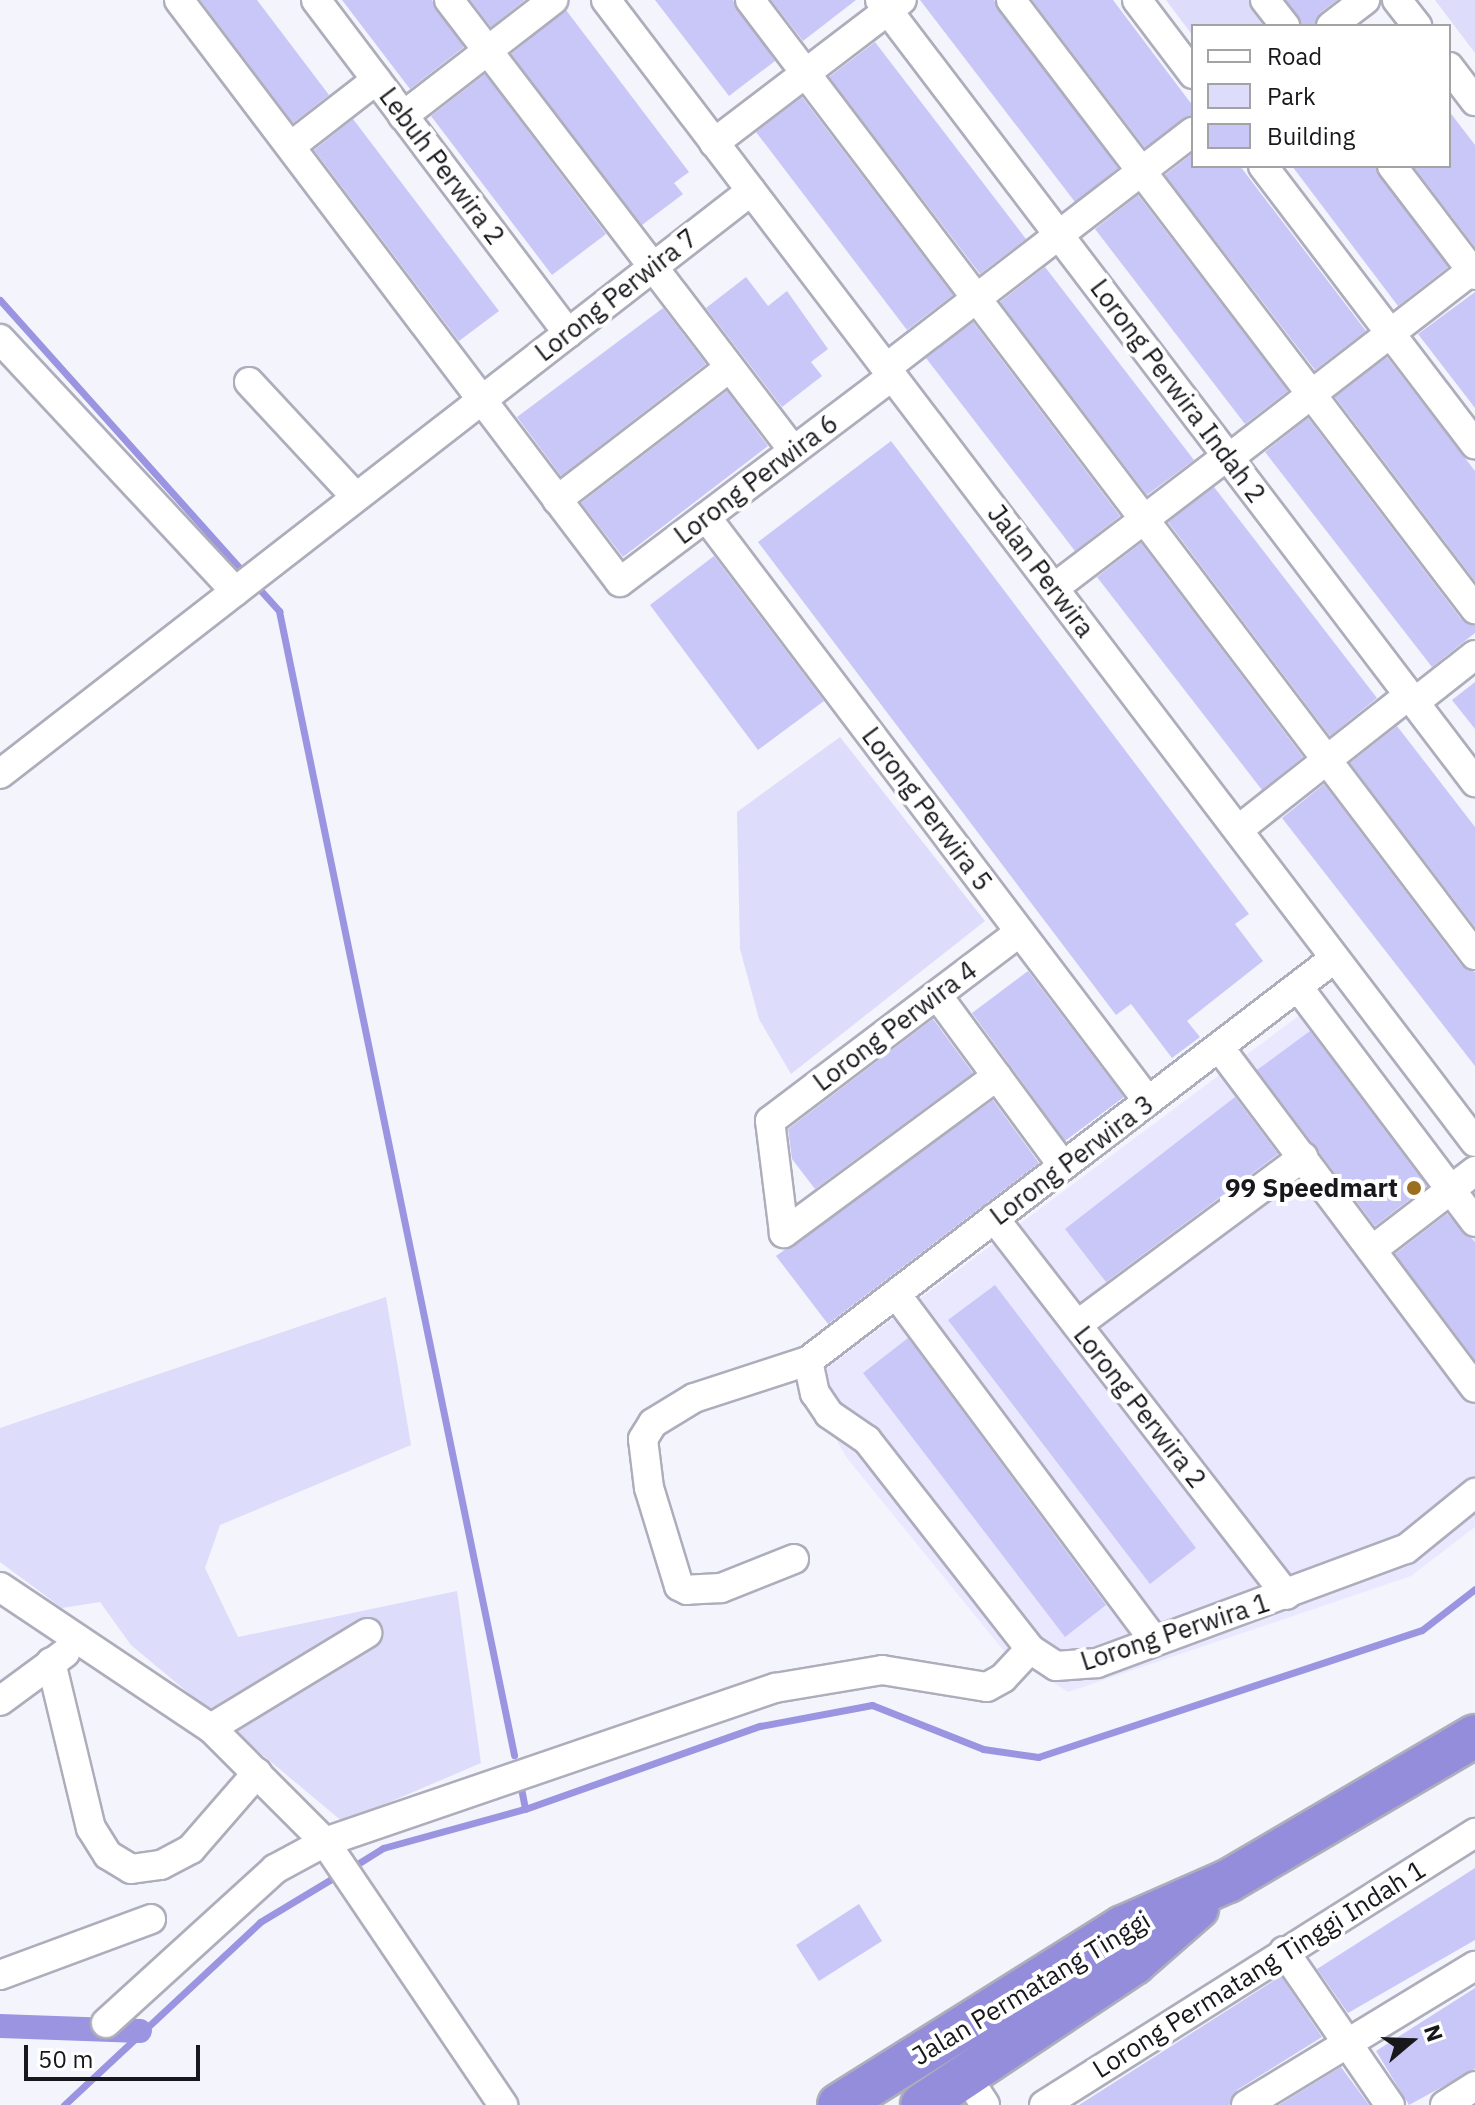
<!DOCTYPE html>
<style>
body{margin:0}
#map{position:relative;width:1475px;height:2105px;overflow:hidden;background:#f4f4fd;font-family:"IBM Plex Sans",sans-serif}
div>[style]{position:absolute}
.built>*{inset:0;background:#e9e8fe}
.green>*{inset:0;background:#dddcfa}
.stream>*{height:7px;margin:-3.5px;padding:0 3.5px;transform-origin:3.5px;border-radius:3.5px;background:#9b95e1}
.canal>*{height:24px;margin:-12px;padding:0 12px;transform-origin:12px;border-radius:12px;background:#9b95e1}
.building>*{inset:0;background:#c9c7f7}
.roads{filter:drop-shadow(2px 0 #aeadbb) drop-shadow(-2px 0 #aeadbb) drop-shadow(0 2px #aeadbb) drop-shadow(0 -2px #aeadbb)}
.minor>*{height:28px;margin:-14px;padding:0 14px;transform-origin:14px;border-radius:14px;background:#fff}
.highway>*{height:42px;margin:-21px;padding:0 21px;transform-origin:21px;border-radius:21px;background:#948ddb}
.dots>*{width:22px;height:22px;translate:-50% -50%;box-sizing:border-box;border:4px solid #fff;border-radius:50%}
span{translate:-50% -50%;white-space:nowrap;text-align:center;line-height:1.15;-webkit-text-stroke:8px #fff;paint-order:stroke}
.street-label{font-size:26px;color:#18181c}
.poi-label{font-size:26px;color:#18181c;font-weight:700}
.right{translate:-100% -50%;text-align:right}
.legend{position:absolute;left:1191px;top:24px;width:260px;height:144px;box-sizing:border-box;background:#fff;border:2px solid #a3a3a4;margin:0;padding:10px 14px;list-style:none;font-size:24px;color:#18181c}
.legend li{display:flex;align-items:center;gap:16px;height:40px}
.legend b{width:40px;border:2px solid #a3a3a4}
.north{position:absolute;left:1371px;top:2001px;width:80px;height:80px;-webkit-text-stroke:6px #fff;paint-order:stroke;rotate:71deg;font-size:22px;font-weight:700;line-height:32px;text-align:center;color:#18181c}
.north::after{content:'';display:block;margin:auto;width:28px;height:36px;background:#18181c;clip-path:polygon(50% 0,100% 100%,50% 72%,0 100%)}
.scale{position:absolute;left:24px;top:2045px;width:176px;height:36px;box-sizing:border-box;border:4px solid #18181c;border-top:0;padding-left:10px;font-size:24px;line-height:28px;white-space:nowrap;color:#18181c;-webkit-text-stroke:6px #fff;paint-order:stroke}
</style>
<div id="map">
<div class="built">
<div style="clip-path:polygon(1324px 997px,1475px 1193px,1475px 1527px,1411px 1576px,1068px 1692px,1003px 1650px,847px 1458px,804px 1385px)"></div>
</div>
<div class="green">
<div style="clip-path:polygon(1166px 0,1257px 0,1276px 26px,1193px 26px,1193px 36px)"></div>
<div style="clip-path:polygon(1435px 0,1475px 0,1475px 53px)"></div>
<div style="clip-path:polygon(840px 737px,985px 921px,791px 1074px,759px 1019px,740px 949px,737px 812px)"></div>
<div style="clip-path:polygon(386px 1297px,411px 1445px,220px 1525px,205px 1568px,238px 1637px,457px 1591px,481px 1763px,343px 1822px,131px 1645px,100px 1602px,62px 1608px,0 1562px,0 1428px)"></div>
</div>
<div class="stream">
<div style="left:0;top:300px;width:368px;rotate:48.2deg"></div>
<div style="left:254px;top:583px;width:38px;rotate:48deg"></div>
<div style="left:279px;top:611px;width:1168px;rotate:78.39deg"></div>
<div style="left:521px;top:1788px;width:21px;rotate:79deg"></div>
<div style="left:351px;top:1868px;width:38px;rotate:-32deg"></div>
<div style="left:383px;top:1848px;width:147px;rotate:-15.4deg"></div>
<div style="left:525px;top:1809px;width:249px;rotate:-19.5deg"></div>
<div style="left:760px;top:1726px;width:114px;rotate:-10.6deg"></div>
<div style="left:872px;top:1705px;width:119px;rotate:21.6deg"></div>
<div style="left:983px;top:1749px;width:56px;rotate:8.3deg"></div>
<div style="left:1038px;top:1757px;width:404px;rotate:-18.3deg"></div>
<div style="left:1422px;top:1630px;width:67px;rotate:-37.7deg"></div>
<div style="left:64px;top:2105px;width:268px;rotate:-43deg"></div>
<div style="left:260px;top:1922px;width:93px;rotate:-31deg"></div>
</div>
<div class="canal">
<div style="left:0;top:2026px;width:140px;rotate:2deg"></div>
</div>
<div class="building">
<div style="clip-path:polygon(200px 0,257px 0,329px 95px,293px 123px)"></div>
<div style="clip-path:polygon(342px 0,432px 0,464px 47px,410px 89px)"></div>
<div style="clip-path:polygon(470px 0,525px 0,491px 27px)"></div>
<div style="clip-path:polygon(655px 0,733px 0,775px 61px,729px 96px)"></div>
<div style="clip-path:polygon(771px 0,856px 0,803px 41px)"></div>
<div style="clip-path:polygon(920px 0,994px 0,1118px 168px,1075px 202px)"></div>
<div style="clip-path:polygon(1032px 0,1113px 0,1193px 106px,1193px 115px,1145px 148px)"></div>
<div style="clip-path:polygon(1286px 0,1337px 0,1320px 13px,1314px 26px,1302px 26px)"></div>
<div style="clip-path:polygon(566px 10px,689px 172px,674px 183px,683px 194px,642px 225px,511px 54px)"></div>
<div style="clip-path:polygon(875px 42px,1026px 239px,980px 274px,829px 77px)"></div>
<div style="clip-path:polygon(485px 74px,606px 234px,552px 275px,431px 116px)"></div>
<div style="clip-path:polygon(802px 97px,953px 295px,907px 330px,756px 132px)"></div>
<div style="clip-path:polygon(1449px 111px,1475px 145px,1475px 247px,1413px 166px,1449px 166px)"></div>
<div style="clip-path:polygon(353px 119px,499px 311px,459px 341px,314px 150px)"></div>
<div style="clip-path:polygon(1193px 153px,1193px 166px,1240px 166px,1366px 331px,1315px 370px,1165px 175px)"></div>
<div style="clip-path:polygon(1292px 166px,1375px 166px,1448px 267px,1398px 306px)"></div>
<div style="clip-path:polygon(1138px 195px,1288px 391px,1245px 424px,1095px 229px)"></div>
<div style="clip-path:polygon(1045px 267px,1194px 460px,1147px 495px,1000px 302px)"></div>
<div style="clip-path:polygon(746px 277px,768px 306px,787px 291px,828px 349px,811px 362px,822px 376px,782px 407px,706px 308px)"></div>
<div style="clip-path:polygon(1475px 292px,1475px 408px,1418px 334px)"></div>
<div style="clip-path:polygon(663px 308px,706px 364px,561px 476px,517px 417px)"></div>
<div style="clip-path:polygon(973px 322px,1120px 516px,1075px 551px,926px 358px)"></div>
<div style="clip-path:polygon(1387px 357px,1475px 471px,1475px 581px,1335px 397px)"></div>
<div style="clip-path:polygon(727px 391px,768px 446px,623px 557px,581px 503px)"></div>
<div style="clip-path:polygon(1308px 418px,1461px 619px,1475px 626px,1475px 633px,1432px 667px,1265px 452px)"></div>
<div style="clip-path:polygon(891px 441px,1249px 914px,1235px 924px,1263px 961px,1187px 1021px,1200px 1037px,1172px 1058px,1131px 1004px,1116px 1015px,758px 542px)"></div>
<div style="clip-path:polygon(1214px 487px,1377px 698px,1330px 736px,1168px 522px)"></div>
<div style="clip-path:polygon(1141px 543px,1303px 757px,1262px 790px,1097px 577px)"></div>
<div style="clip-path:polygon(714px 556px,824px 701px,758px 750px,650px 605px)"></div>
<div style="clip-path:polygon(1475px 682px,1475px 729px,1452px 700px)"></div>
<div style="clip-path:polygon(1397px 726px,1475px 827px,1475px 927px,1350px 763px)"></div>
<div style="clip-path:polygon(1324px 784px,1461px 965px,1475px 972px,1475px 1066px,1282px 818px)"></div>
<div style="clip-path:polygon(1028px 971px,1124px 1097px,1065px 1141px,972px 1013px)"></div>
<div style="clip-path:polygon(933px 1019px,973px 1073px,815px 1189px,792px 1159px,788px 1129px)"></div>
<div style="clip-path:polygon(1310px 1031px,1427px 1186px,1375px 1226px,1257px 1070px)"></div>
<div style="clip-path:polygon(1235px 1097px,1278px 1154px,1106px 1282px,1065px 1229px)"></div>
<div style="clip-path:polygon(993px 1100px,1039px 1163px,828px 1324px,776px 1256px)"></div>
<div style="clip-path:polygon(1447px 1214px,1475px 1242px,1475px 1360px,1395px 1254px)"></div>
<div style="clip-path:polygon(995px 1285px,1196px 1548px,1150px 1584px,948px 1320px)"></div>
<div style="clip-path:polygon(908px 1338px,1106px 1605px,1065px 1637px,863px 1373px)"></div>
<div style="clip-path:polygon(1475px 1868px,1475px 1940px,1348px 2013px,1317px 1969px)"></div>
<div style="clip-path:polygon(859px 1904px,882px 1941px,819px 1981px,796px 1945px)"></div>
<div style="clip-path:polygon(1281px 1976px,1322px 2037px,1237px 2090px,1229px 2105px,1079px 2105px)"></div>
<div style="clip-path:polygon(1475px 1988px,1475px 2069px,1409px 2105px,1376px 2051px)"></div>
<div style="clip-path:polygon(1341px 2067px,1369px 2105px,1279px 2105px)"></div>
</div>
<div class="roads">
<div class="minor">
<div style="left:179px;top:0;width:730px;rotate:52.85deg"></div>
<div style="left:620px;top:582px;width:341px;rotate:-37.1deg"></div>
<div style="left:316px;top:0;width:418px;rotate:52.9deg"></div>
<div style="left:449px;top:0;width:566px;rotate:52.6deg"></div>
<div style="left:606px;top:0;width:1435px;rotate:52.73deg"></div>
<div style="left:750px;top:0;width:1199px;rotate:52.8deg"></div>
<div style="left:880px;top:0;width:983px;rotate:52.73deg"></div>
<div style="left:1011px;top:0;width:766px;rotate:52.7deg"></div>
<div style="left:1137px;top:0;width:93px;rotate:52.9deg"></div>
<div style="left:1265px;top:0;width:33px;rotate:52deg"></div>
<div style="left:1397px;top:0;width:33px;rotate:52deg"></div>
<div style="left:1331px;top:26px;width:43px;rotate:-37.4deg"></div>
<div style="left:1449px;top:67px;width:43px;rotate:52.6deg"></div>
<div style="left:403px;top:116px;width:190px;rotate:-37.7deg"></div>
<div style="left:714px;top:143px;width:236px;rotate:-37.3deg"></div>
<div style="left:291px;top:146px;width:108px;rotate:-37.8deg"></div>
<div style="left:1263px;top:166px;width:350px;rotate:52.7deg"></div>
<div style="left:1392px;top:166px;width:137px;rotate:52.7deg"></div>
<div style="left:0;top:339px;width:345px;rotate:47deg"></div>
<div style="left:886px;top:368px;width:387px;rotate:-37.6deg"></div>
<div style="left:249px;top:382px;width:157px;rotate:47.1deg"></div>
<div style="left:1229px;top:458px;width:311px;rotate:-37.7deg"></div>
<div style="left:557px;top:500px;width:217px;rotate:-37.5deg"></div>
<div style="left:706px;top:517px;width:732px;rotate:52.88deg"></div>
<div style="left:1054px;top:588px;width:218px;rotate:-37.3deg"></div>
<div style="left:1415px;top:702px;width:76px;rotate:-38.1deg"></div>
<div style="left:0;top:774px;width:951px;rotate:-37.82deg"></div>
<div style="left:1238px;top:830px;width:218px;rotate:-38.3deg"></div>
<div style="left:1298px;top:987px;width:294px;rotate:53deg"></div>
<div style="left:937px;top:995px;width:212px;rotate:53.6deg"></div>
<div style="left:1219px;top:1047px;width:426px;rotate:53.1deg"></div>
<div style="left:997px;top:1076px;width:265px;rotate:143.6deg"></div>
<div style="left:784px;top:1233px;width:113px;rotate:-97.1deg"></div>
<div style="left:770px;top:1121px;width:313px;rotate:-37.1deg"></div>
<div style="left:994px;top:1218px;width:477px;rotate:52.2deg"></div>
<div style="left:1372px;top:1250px;width:130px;rotate:-37.5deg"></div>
<div style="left:896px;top:1294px;width:430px;rotate:53.3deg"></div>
<div style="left:1077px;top:1325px;width:282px;rotate:-36.6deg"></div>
<div style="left:808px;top:1361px;width:33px;rotate:78deg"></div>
<div style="left:815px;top:1393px;width:25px;rotate:56deg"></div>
<div style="left:829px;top:1414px;width:46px;rotate:34.4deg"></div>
<div style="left:867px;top:1440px;width:265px;rotate:52deg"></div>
<div style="left:1030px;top:1649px;width:31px;rotate:33deg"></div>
<div style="left:1056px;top:1666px;width:41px;rotate:-4.2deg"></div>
<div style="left:1097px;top:1663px;width:329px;rotate:-20.3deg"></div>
<div style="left:1406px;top:1549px;width:89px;rotate:-39.1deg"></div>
<div style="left:794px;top:1559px;width:79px;rotate:158.3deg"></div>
<div style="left:721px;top:1588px;width:34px;rotate:177deg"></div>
<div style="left:687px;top:1590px;width:9px;rotate:-153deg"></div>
<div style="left:679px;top:1586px;width:102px;rotate:-107deg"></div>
<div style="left:649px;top:1488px;width:49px;rotate:-97deg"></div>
<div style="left:643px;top:1439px;width:19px;rotate:-58deg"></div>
<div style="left:653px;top:1423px;width:48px;rotate:-31.4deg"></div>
<div style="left:694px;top:1398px;width:120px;rotate:-18deg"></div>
<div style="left:808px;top:1361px;width:663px;rotate:-37.41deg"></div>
<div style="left:0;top:1587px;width:254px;rotate:33.8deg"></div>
<div style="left:211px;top:1728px;width:161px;rotate:45deg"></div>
<div style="left:325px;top:1842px;width:318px;rotate:55.9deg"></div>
<div style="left:51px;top:1662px;width:171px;rotate:76.5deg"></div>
<div style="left:91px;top:1828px;width:32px;rotate:58deg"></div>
<div style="left:108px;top:1855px;width:27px;rotate:31deg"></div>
<div style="left:131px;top:1869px;width:30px;rotate:-8deg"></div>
<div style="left:161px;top:1865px;width:34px;rotate:-28deg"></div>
<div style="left:191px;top:1849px;width:101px;rotate:-49deg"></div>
<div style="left:0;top:1701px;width:81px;rotate:-36.4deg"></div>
<div style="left:211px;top:1728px;width:183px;rotate:-31.3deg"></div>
<div style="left:1284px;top:1951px;width:187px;rotate:55.5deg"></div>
<div style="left:0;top:1975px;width:161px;rotate:-20.3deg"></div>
<div style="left:106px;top:2023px;width:229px;rotate:-42.3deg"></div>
<div style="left:275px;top:1869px;width:57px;rotate:-28.4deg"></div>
<div style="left:325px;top:1842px;width:476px;rotate:-18.9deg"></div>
<div style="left:775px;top:1688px;width:109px;rotate:-9.5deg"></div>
<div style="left:882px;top:1670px;width:106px;rotate:9.2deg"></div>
<div style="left:987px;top:1687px;width:18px;rotate:-29deg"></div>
<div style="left:1003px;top:1678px;width:40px;rotate:-47deg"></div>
<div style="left:967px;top:2077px;width:33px;rotate:57deg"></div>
<div style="left:1044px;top:2105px;width:510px;rotate:-32.26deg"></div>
<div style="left:1246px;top:2105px;width:268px;rotate:-31.3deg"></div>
<div style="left:1445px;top:2105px;width:36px;rotate:-32deg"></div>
</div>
<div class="highway">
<div style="left:839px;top:2105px;width:335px;rotate:-32.1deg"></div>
<div style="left:1123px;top:1927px;width:115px;rotate:-23.7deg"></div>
<div style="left:1228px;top:1881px;width:286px;rotate:-30.4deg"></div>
<div style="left:922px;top:2105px;width:255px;rotate:-33.8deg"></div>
<div style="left:1134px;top:1963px;width:84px;rotate:-41.1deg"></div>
</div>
</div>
<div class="dots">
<div style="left:1414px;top:1188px;background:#9c6f20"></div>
</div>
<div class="street-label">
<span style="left:442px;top:166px;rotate:53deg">Lebuh Perwira 2</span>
<span style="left:616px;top:295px;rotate:-38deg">Lorong Perwira 7</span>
<span style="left:1178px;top:391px;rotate:53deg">Lorong Perwira Indah 2</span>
<span style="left:756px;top:479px;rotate:-37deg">Lorong Perwira 6</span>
<span style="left:1041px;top:571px;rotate:53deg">Jalan Perwira</span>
<span style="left:927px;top:809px;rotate:53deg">Lorong Perwira 5</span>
<span style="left:895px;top:1026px;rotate:-37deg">Lorong Perwira 4</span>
<span style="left:1072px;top:1160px;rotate:-37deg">Lorong Perwira 3</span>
<span style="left:1140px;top:1407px;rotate:52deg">Lorong Perwira 2</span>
<span style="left:1175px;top:1632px;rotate:-18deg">Lorong Perwira 1</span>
<span style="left:1259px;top:1969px;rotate:-32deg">Lorong Permatang Tinggi Indah 1</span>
<span style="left:1031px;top:1988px;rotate:-31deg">Jalan Permatang Tinggi</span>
</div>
<div class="poi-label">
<span class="right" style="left:1398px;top:1188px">99 Speedmart</span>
</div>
<ul class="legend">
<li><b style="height:10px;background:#fff"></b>Road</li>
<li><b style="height:22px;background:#dddcfa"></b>Park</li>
<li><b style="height:22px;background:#c9c7f7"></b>Building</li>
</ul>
<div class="north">N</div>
<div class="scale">50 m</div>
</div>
